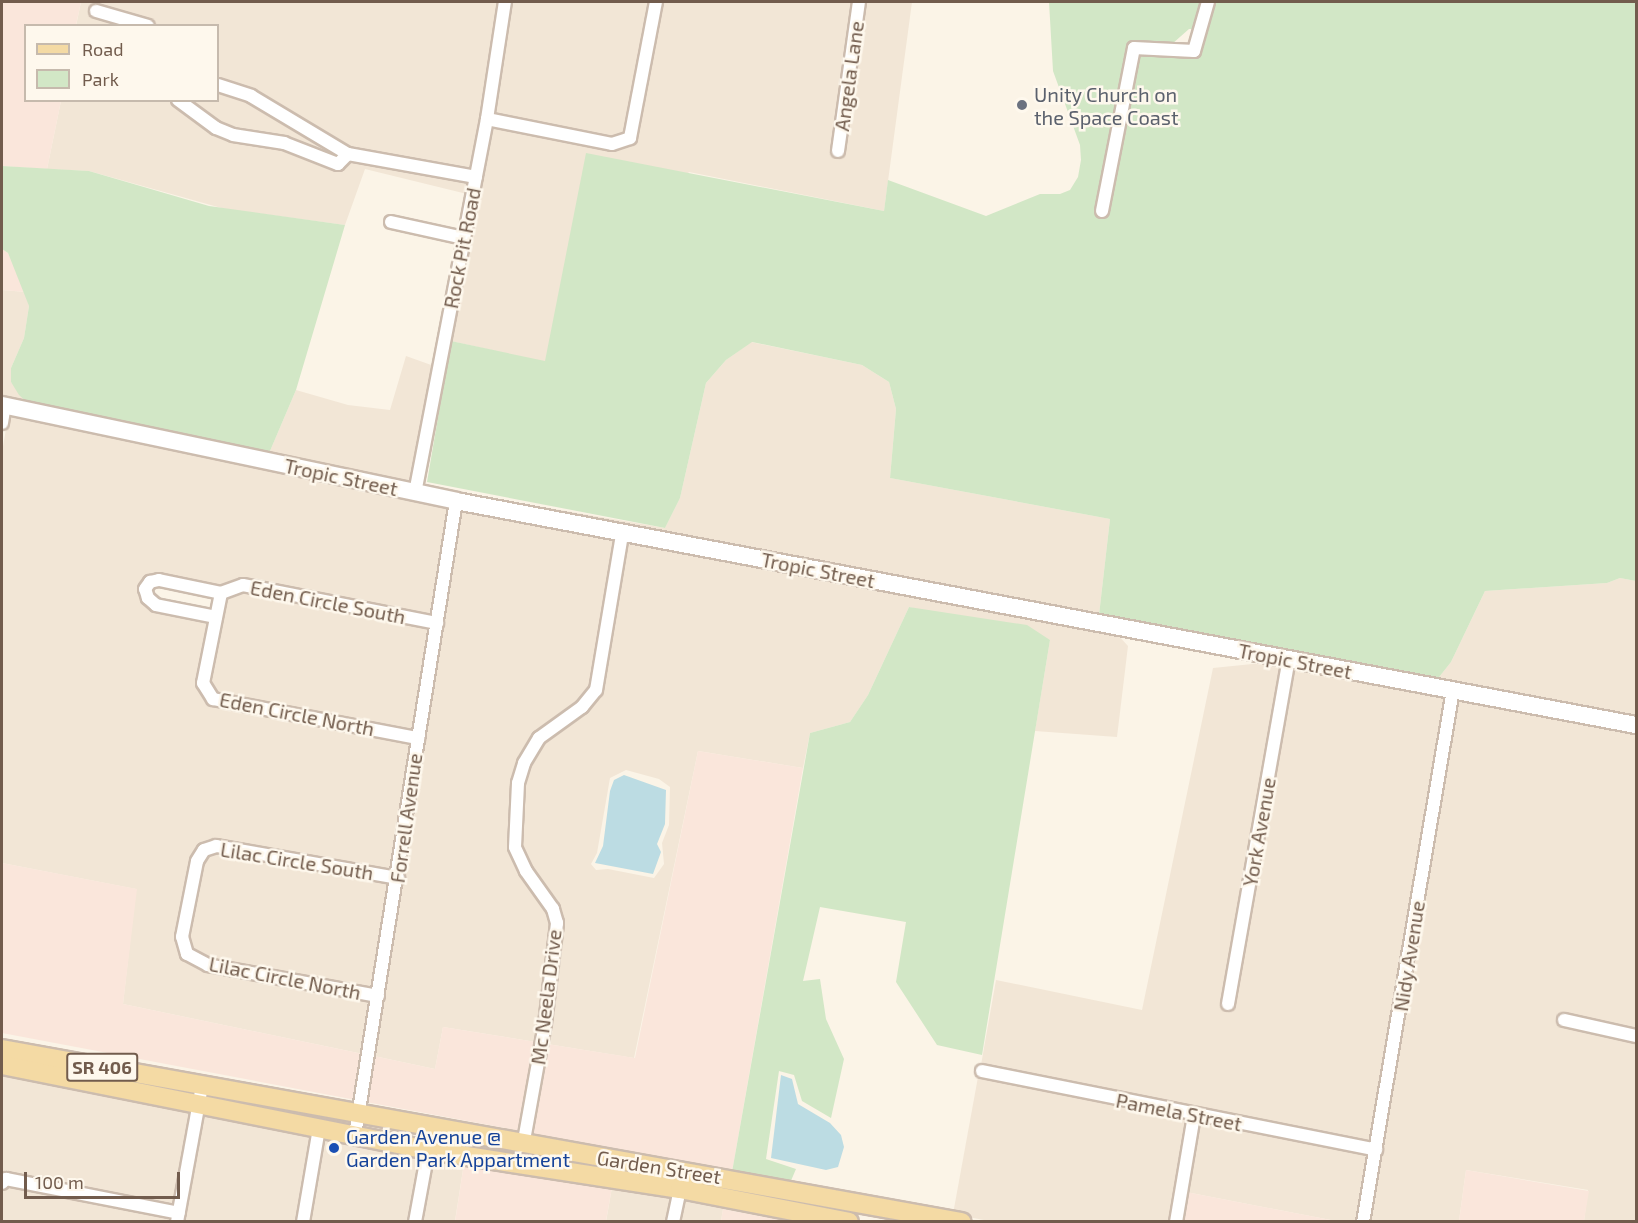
<!DOCTYPE html>
<style>
body{margin:0}
#map{position:relative;width:1638px;height:1223px;overflow:hidden;background:#fbf4e7;font-family:"Exo 2",sans-serif}
div>[style]{position:absolute}
.residential>*{inset:0;background:#f2e6d6}
.commercial>*{inset:0;background:#fae6db}
.green>*{inset:0;background:#d2e7c6}
.water>*{inset:0;background:#bcdce3}
.roads{filter:drop-shadow(2px 0 #ccbcae) drop-shadow(-2px 0 #ccbcae) drop-shadow(0 2px #ccbcae) drop-shadow(0 -2px #ccbcae)}
.street>*{height:12px;margin:-6px;padding:0 6px;transform-origin:6px;border-radius:6px;background:#fff}
.secondary>*{height:16px;margin:-8px;padding:0 8px;transform-origin:8px;border-radius:8px;background:#fff}
.primary>*{height:18px;margin:-9px;padding:0 9px;transform-origin:9px;border-radius:9px;background:#f4daa4}
.dots>*{width:16px;height:16px;translate:-50% -50%;box-sizing:border-box;border:3px solid #fef8ed;border-radius:50%}
span{translate:-50% -50%;white-space:nowrap;text-align:center;line-height:1.15;-webkit-text-stroke:5px #fef8ed;paint-order:stroke}
.shield-label span{padding:2px 4px;background:#fef8ed;border:2px solid;border-radius:4px;-webkit-text-stroke-width:0}
.shield-label{font-size:18px;color:#725c4d;font-weight:700}
.street-label{font-size:20px;color:#725c4d}
.worship-label{font-size:20px;color:#5b616d}
.left{translate:0 -50%;text-align:left}
.transit-label{font-size:20px;color:#164399}
.frame{position:absolute;inset:0;border:3px solid #725c4d;pointer-events:none}
.legend{position:absolute;left:24px;top:24px;width:195px;height:78px;box-sizing:border-box;background:#fef8ed;border:2px solid #c6baad;margin:0;padding:8px 10px;list-style:none;font-size:18px;color:#725c4d}
.legend li{display:flex;align-items:center;gap:12px;height:30px}
.legend b{width:30px;border:2px solid #c6baad}
.scale{position:absolute;left:24px;top:1172px;width:156px;height:27px;box-sizing:border-box;border:3px solid #725c4d;border-top:0;padding-left:8px;font-size:18px;line-height:21px;white-space:nowrap;color:#725c4d;-webkit-text-stroke:4px #fef8ed;paint-order:stroke}
</style>
<div id="map">
<div class="residential">
<div style="clip-path:polygon(81px 2px,499px 2px,472px 170px,350px 148px,254px 90px,218px 79px,218px 26px,155px 25px,150px 20px,93px 4px,90px 16px,125px 25px,76px 26px)"></div>
<div style="clip-path:polygon(510px 2px,651px 2px,626px 134px,613px 138px,493px 114px)"></div>
<div style="clip-path:polygon(661px 2px,912px 2px,884px 211px,689px 172px,545px 362px,451px 341px,491px 126px,611px 150px,633px 143px,641px 123px)"></div>
<div style="clip-path:polygon(218px 91px,249px 101px,340px 157px,285px 137px,218px 123px,188px 101px,218px 100px)"></div>
<div style="clip-path:polygon(168px 100px,214px 134px,232px 141px,282px 149px,336px 170px,350px 161px,470px 182px,467px 194px,365px 169px,345px 225px,225px 209px,89px 171px,47px 169px,61px 101px)"></div>
<div style="clip-path:polygon(2px 290px,26px 292px,29px 306px,24px 338px,11px 368px,11px 382px,29px 404px,2px 398px)"></div>
<div style="clip-path:polygon(751px 342px,862px 365px,889px 382px,896px 409px,890px 478px,1110px 519px,1099px 615px,536px 511px,537px 506px,665px 528px,680px 498px,706px 383px,726px 360px)"></div>
<div style="clip-path:polygon(406px 356px,434px 366px,411px 486px,265px 455px,270px 451px,296px 390px,348px 405px,390px 410px)"></div>
<div style="clip-path:polygon(9px 412px,450px 506px,432px 616px,244px 579px,220px 586px,154px 575px,140px 590px,144px 602px,154px 610px,209px 622px,198px 683px,202px 697px,211px 705px,412px 743px,393px 871px,214px 840px,202px 845px,192px 858px,176px 936px,182px 957px,197px 968px,372px 1001px,363px 1054px,123px 1004px,136px 889px,2px 863px,2px 452px)"></div>
<div style="clip-path:polygon(461px 508px,616px 539px,591px 687px,579px 702px,535px 734px,519px 760px,509px 804px,508px 833px,513px 861px,548px 912px,551px 924px,536px 1042px,443px 1027px,435px 1069px,374px 1056px)"></div>
<div style="clip-path:polygon(evenodd,626px 541px,1116px 633px,1128px 646px,1117px 737px,1035px 731px,1050px 640px,909px 607px,868px 695px,850px 722px,810px 733px,803px 768px,698px 751px,634px 1058px,547px 1044px,558px 905px,523px 856px,523px 785px,543px 742px,585px 712px,601px 692px,626px 541px,626px 770px,659px 779px,670px 787px,669px 825px,662px 843px,664px 864px,654px 878px,608px 869px,596px 870px,591px 864px,597px 853px,610px 778px,626px 770px)"></div>
<div style="clip-path:polygon(1620px 578px,1636px 581px,1636px 719px,1436px 681px,1451px 662px,1485px 591px,1607px 583px)"></div>
<div style="clip-path:polygon(242px 591px,430px 628px,414px 731px,216px 694px,209px 683px,226px 596px)"></div>
<div style="clip-path:polygon(1272px 662px,1283px 664px,1222px 1009px,1232px 1010px,1293px 666px,1447px 695px,1372px 1143px,981px 1065px,996px 980px,1142px 1010px,1213px 668px)"></div>
<div style="clip-path:polygon(1457px 697px,1636px 731px,1636px 1029px,1560px 1013px,1557px 1024px,1636px 1042px,1636px 1221px,1584px 1221px,1588px 1190px,1466px 1170px,1459px 1221px,1369px 1222px)"></div>
<div style="clip-path:polygon(216px 852px,392px 883px,374px 989px,210px 959px,191px 950px,187px 937px,202px 863px,207px 855px)"></div>
<div style="clip-path:polygon(2px 1072px,192px 1109px,175px 1206px,7px 1173px,2px 1175px)"></div>
<div style="clip-path:polygon(978px 1077px,1188px 1121px,1170px 1221px,994px 1222px,953px 1214px)"></div>
<div style="clip-path:polygon(203px 1112px,313px 1133px,298px 1221px,183px 1222px)"></div>
<div style="clip-path:polygon(1198px 1123px,1370px 1155px,1358px 1221px,1336px 1221px,1186px 1192px)"></div>
<div style="clip-path:polygon(323px 1135px,422px 1155px,409px 1221px,308px 1222px)"></div>
<div style="clip-path:polygon(432px 1157px,464px 1163px,455px 1221px,420px 1222px)"></div>
<div style="clip-path:polygon(7px 1185px,173px 1218px,172px 1222px,2px 1222px,2px 1191px)"></div>
<div style="clip-path:polygon(612px 1187px,673px 1199px,668px 1221px,606px 1222px)"></div>
<div style="clip-path:polygon(683px 1201px,723px 1209px,721px 1221px,679px 1222px)"></div>
</div>
<div class="commercial">
<div style="clip-path:polygon(2px 2px,81px 2px,76px 25px,26px 26px,26px 100px,61px 101px,47px 169px,2px 166px)"></div>
<div style="clip-path:polygon(2px 249px,8px 253px,26px 292px,2px 290px)"></div>
<div style="clip-path:polygon(698px 751px,803px 768px,732px 1172px,531px 1133px,547px 1044px,635px 1058px)"></div>
<div style="clip-path:polygon(2px 863px,137px 889px,123px 1004px,363px 1054px,356px 1100px,2px 1033px)"></div>
<div style="clip-path:polygon(443px 1027px,536px 1042px,520px 1131px,366px 1102px,374px 1056px,435px 1069px)"></div>
<div style="clip-path:polygon(464px 1163px,612px 1187px,606px 1221px,455px 1222px)"></div>
<div style="clip-path:polygon(1466px 1170px,1589px 1191px,1584px 1221px,1459px 1221px)"></div>
<div style="clip-path:polygon(1186px 1192px,1336px 1221px,1181px 1222px)"></div>
<div style="clip-path:polygon(723px 1209px,785px 1221px,721px 1221px)"></div>
</div>
<div class="green">
<div style="clip-path:polygon(1049px 2px,1202px 2px,1195px 29px,1189px 29px,1172px 44px,1135px 42px,1129px 47px,1096px 215px,1106px 218px,1138px 54px,1194px 57px,1213px 2px,1636px 2px,1636px 581px,1620px 578px,1607px 583px,1485px 591px,1451px 662px,1436px 681px,1099px 615px,1110px 519px,890px 478px,896px 409px,889px 382px,862px 365px,752px 342px,726px 360px,706px 383px,680px 498px,665px 528px,427px 482px,451px 341px,545px 361px,586px 153px,884px 211px,888px 180px,986px 216px,1040px 194px,1060px 194px,1070px 190px,1078px 177px,1081px 160px,1080px 145px,1053px 71px)"></div>
<div style="clip-path:polygon(2px 166px,89px 171px,209px 206px,345px 225px,296px 390px,270px 451px,265px 455px,29px 404px,19px 395px,11px 382px,11px 368px,24px 338px,29px 306px,8px 253px,2px 249px)"></div>
<div style="clip-path:polygon(909px 607px,1027px 625px,1050px 640px,982px 1055px,937px 1045px,896px 982px,906px 922px,820px 907px,803px 981px,820px 979px,826px 1019px,844px 1059px,831px 1118px,802px 1101px,794px 1075px,779px 1071px,766px 1159px,796px 1169px,790px 1183px,732px 1172px,810px 733px,850px 722px,868px 695px)"></div>
</div>
<div class="water">
<div style="clip-path:polygon(624px 775px,666px 790px,665px 824px,657px 844px,661px 852px,653px 874px,595px 863px,603px 846px,610px 791px,614px 780px)"></div>
<div style="clip-path:polygon(781px 1075px,792px 1079px,798px 1104px,830px 1123px,841px 1135px,844px 1147px,838px 1167px,826px 1170px,771px 1158px)"></div>
</div>
<div class="roads">
<div class="street">
<div style="left:96px;top:11px;width:54px;rotate:16.1deg"></div>
<div style="left:218px;top:85px;width:35px;rotate:18deg"></div>
<div style="left:251px;top:96px;width:113px;rotate:30.9deg"></div>
<div style="left:348px;top:154px;width:130px;rotate:10.2deg"></div>
<div style="left:178px;top:100px;width:47px;rotate:36.4deg"></div>
<div style="left:216px;top:128px;width:18px;rotate:22deg"></div>
<div style="left:233px;top:135px;width:52px;rotate:8.9deg"></div>
<div style="left:284px;top:143px;width:58px;rotate:21.3deg"></div>
<div style="left:338px;top:164px;width:14px;rotate:-45deg"></div>
<div style="left:487px;top:119px;width:127px;rotate:11.3deg"></div>
<div style="left:612px;top:144px;width:19px;rotate:-18deg"></div>
<div style="left:630px;top:138px;width:138px;rotate:-79.2deg"></div>
<div style="left:838px;top:151px;width:150px;rotate:-82deg"></div>
<div style="left:1102px;top:211px;width:166px;rotate:-78.9deg"></div>
<div style="left:1134px;top:48px;width:60px;rotate:2.9deg"></div>
<div style="left:1194px;top:51px;width:51px;rotate:-74.1deg"></div>
<div style="left:391px;top:222px;width:75px;rotate:12.4deg"></div>
<div style="left:2px;top:423px;width:18px;rotate:-81deg"></div>
<div style="left:415px;top:493px;width:381px;rotate:-79.1deg"></div>
<div style="left:487px;top:119px;width:118px;rotate:-81.3deg"></div>
<div style="left:221px;top:593px;width:92px;rotate:101.3deg"></div>
<div style="left:203px;top:683px;width:19px;rotate:58deg"></div>
<div style="left:213px;top:699px;width:209px;rotate:10.8deg"></div>
<div style="left:221px;top:593px;width:23px;rotate:-20deg"></div>
<div style="left:243px;top:585px;width:198px;rotate:11.1deg"></div>
<div style="left:216px;top:617px;width:61px;rotate:-168.7deg"></div>
<div style="left:156px;top:605px;width:11px;rotate:-139deg"></div>
<div style="left:148px;top:598px;width:9px;rotate:-108deg"></div>
<div style="left:145px;top:589px;width:9px;rotate:-54deg"></div>
<div style="left:150px;top:582px;width:9px;rotate:-13deg"></div>
<div style="left:159px;top:580px;width:63px;rotate:11.8deg"></div>
<div style="left:378px;top:996px;width:173px;rotate:-169.7deg"></div>
<div style="left:208px;top:965px;width:24px;rotate:-152deg"></div>
<div style="left:187px;top:954px;width:18px;rotate:-106deg"></div>
<div style="left:182px;top:937px;width:77px;rotate:-78.8deg"></div>
<div style="left:197px;top:861px;width:13px;rotate:-58deg"></div>
<div style="left:204px;top:850px;width:13px;rotate:-18deg"></div>
<div style="left:216px;top:846px;width:185px;rotate:10deg"></div>
<div style="left:1228px;top:1004px;width:350px;rotate:-80deg"></div>
<div style="left:1564px;top:1020px;width:74px;rotate:12.5deg"></div>
<div style="left:982px;top:1071px;width:402px;rotate:11.3deg"></div>
<div style="left:355px;top:1135px;width:642px;rotate:-80.95deg"></div>
<div style="left:523px;top:1146px;width:124px;rotate:-79.8deg"></div>
<div style="left:545px;top:1024px;width:102px;rotate:-83.2deg"></div>
<div style="left:557px;top:923px;width:15px;rotate:-106deg"></div>
<div style="left:553px;top:909px;width:47px;rotate:-125.4deg"></div>
<div style="left:526px;top:871px;width:26px;rotate:-115deg"></div>
<div style="left:515px;top:847px;width:64px;rotate:-87.3deg"></div>
<div style="left:518px;top:783px;width:21px;rotate:-73deg"></div>
<div style="left:524px;top:763px;width:29px;rotate:-59deg"></div>
<div style="left:539px;top:738px;width:53px;rotate:-35.8deg"></div>
<div style="left:582px;top:707px;width:22px;rotate:-51deg"></div>
<div style="left:596px;top:690px;width:158px;rotate:-80.5deg"></div>
<div style="left:2px;top:1183px;width:6px;rotate:-45deg"></div>
<div style="left:6px;top:1179px;width:176px;rotate:11.1deg"></div>
<div style="left:177px;top:1222px;width:138px;rotate:-79.6deg"></div>
<div style="left:303px;top:1222px;width:95px;rotate:-80.3deg"></div>
<div style="left:415px;top:1222px;width:95px;rotate:-79.6deg"></div>
<div style="left:673px;top:1222px;width:40px;rotate:-78deg"></div>
<div style="left:1176px;top:1222px;width:108px;rotate:-80.4deg"></div>
<div style="left:1363px;top:1222px;width:540px;rotate:-80.4deg"></div>
</div>
<div class="secondary">
<div style="left:2px;top:405px;width:464px;rotate:11.9deg"></div>
<div style="left:456px;top:501px;width:1201px;rotate:10.75deg"></div>
</div>
<div class="primary">
<div style="left:2px;top:1049px;width:975px;rotate:10.22deg"></div>
<div style="left:2px;top:1065px;width:434px;rotate:11.3deg"></div>
<div style="left:428px;top:1150px;width:255px;rotate:8.8deg"></div>
<div style="left:680px;top:1189px;width:172px;rotate:11deg"></div>
</div>
</div>
<div class="dots">
<div style="left:1022px;top:105px;background:#6b7280"></div>
<div style="left:334px;top:1148px;background:#1a4fb4"></div>
</div>
<div class="shield-label">
<span style="left:102px;top:1067px">SR 406</span>
</div>
<div class="street-label">
<span style="left:849px;top:76px;rotate:-82deg">Angela Lane</span>
<span style="left:462px;top:248px;rotate:-79deg">Rock Pit Road</span>
<span style="left:341px;top:477px;rotate:12deg">Tropic Street</span>
<span style="left:818px;top:570px;rotate:11deg">Tropic Street</span>
<span style="left:328px;top:602px;rotate:11deg">Eden Circle South</span>
<span style="left:1295px;top:661px;rotate:11deg">Tropic Street</span>
<span style="left:297px;top:714px;rotate:11deg">Eden Circle North</span>
<span style="left:406px;top:818px;rotate:-82deg">Forrell Avenue</span>
<span style="left:1259px;top:832px;rotate:-80deg">York Avenue</span>
<span style="left:297px;top:861px;rotate:9deg">Lilac Circle South</span>
<span style="left:1409px;top:956px;rotate:-81deg">Nidy Avenue</span>
<span style="left:285px;top:978px;rotate:11deg">Lilac Circle North</span>
<span style="left:546px;top:997px;rotate:-83deg">Mc Neela Drive</span>
<span style="left:1179px;top:1112px;rotate:11deg">Pamela Street</span>
<span style="left:659px;top:1167px;rotate:9deg">Garden Street</span>
</div>
<div class="worship-label">
<span class="left" style="left:1034px;top:106px">Unity Church on<br>the Space Coast</span>
</div>
<div class="transit-label">
<span class="left" style="left:346px;top:1148px">Garden Avenue @<br>Garden Park Appartment</span>
</div>
<div class="frame"></div>
<ul class="legend">
<li><b style="height:8px;background:#f4daa4"></b>Road</li>
<li><b style="height:16px;background:#d2e7c6"></b>Park</li>
</ul>
<div class="scale">100 m</div>
</div>
